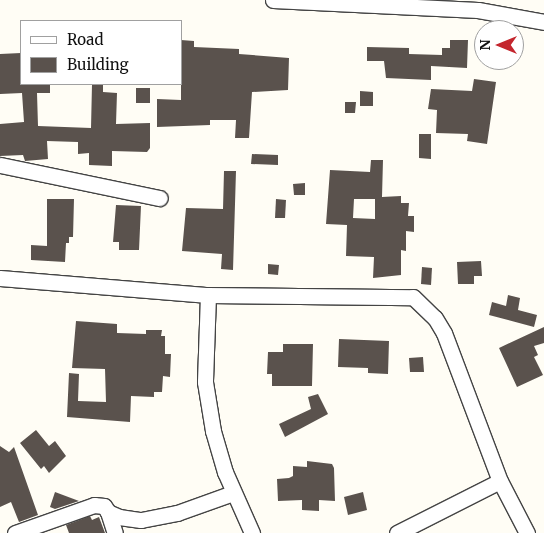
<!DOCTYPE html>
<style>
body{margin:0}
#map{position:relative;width:544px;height:533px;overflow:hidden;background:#fffdf5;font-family:Merriweather,serif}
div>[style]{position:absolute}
.building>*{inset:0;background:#5a524d}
.roads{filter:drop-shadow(1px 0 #444) drop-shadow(-1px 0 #444) drop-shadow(0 1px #444) drop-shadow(0 -1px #444)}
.street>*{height:15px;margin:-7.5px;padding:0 7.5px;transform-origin:7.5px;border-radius:7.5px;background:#fff}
span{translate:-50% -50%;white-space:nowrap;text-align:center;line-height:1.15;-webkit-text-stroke:5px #fff;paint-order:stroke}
.legend{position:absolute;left:20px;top:20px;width:162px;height:65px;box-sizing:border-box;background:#fff;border:1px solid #a0a0a0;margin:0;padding:6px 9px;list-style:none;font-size:15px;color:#111}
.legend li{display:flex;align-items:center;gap:10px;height:25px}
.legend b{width:25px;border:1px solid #a0a0a0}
.north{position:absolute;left:474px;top:20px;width:50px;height:50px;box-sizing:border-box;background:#fff;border:1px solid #a0a0a0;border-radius:50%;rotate:270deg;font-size:14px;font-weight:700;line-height:20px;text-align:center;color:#111}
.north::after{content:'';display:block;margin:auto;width:18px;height:22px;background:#c4262e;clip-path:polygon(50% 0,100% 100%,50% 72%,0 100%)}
</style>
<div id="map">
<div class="building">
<div style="clip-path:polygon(181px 40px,194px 41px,194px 47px,239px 49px,239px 54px,289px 58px,288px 90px,252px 92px,249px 138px,235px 138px,236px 120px,210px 120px,210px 125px,157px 127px,157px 99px,181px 100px)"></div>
<div style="clip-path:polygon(450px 40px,468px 40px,467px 68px,431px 66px,431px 80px,386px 78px,384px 61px,367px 61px,367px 47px,409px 48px,409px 54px,442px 55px,442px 48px,450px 48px)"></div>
<div style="clip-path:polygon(21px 53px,21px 84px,50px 84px,50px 93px,37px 93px,38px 126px,91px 128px,92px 84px,103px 84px,103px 92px,117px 93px,116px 124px,150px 123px,150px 148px,147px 152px,112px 151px,112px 166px,89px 165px,89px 153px,78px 154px,78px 142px,47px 141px,48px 159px,25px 161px,23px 155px,0 156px,0 124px,24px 122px,22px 93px,0 94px,0 54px)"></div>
<div style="clip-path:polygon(474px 79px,496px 82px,487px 144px,467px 141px,468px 134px,436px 133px,437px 110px,428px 109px,431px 89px,472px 91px)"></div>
<div style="clip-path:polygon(136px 88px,150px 88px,150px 103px,136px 103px)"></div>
<div style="clip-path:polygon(360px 91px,373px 92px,373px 106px,360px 106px)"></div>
<div style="clip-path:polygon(345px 102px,356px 102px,355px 113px,345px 113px)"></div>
<div style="clip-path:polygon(419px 134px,431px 134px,431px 159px,419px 158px)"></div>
<div style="clip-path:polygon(252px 154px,278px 155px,278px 165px,251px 164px)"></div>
<div style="clip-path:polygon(evenodd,371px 160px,383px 160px,382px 197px,401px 196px,401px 203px,409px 203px,408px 216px,414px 216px,414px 232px,406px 231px,406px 251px,401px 250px,401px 275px,373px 278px,374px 257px,346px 256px,347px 225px,326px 224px,330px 170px,370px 172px,371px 160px,354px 199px,375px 199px,375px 219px,353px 218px,354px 199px)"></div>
<div style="clip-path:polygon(224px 171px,236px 171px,233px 270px,221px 269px,222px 254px,182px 251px,186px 208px,223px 209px)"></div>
<div style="clip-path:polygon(305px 183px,305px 195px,294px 195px,293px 184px)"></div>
<div style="clip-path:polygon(47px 199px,74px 199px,73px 237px,69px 237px,69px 243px,66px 243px,65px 262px,31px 260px,31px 245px,47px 246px)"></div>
<div style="clip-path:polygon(276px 199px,286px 200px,285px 218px,275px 218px)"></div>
<div style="clip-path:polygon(116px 205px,141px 206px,139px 250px,119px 250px,119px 242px,113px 242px)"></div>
<div style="clip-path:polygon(481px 261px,482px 276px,474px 276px,474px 284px,458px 284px,457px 262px)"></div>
<div style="clip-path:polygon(268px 264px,279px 265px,278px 275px,268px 274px)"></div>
<div style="clip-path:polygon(422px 267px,432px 268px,431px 285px,421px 284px)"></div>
<div style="clip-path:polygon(508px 295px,520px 298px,518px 310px,537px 315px,534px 327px,489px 315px,492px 302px,506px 306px)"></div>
<div style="clip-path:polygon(76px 321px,117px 324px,117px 333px,146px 334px,146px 330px,162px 330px,161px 336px,165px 336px,165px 354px,171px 354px,170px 377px,163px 376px,162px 392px,154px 392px,154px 397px,131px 396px,130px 422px,67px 417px,69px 373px,79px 374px,78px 401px,106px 402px,105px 369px,72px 368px)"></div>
<div style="clip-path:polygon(544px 327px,544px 343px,534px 346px,538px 355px,534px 357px,543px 375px,517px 387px,499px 348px)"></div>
<div style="clip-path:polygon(339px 339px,389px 341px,388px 374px,368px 373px,368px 368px,338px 367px)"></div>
<div style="clip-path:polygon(283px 344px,313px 344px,312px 386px,272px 386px,272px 374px,267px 374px,268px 352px,283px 352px)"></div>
<div style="clip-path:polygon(423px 357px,424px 372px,410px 372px,409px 358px)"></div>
<div style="clip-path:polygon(318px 394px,328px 414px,285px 437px,279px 424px,311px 409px,308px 397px)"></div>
<div style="clip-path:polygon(36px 430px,49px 446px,55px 441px,66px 456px,49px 473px,44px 466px,41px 469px,20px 443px)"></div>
<div style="clip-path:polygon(0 446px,9px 452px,14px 447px,38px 515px,19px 522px,11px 502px,0 507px)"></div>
<div style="clip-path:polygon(307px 461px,332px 464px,334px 468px,335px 501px,319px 500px,319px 511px,302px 510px,302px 500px,278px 501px,277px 479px,289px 478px,293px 476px,293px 466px,307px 467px)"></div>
<div style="clip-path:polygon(55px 492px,79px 501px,55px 509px,50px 507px)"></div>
<div style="clip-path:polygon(363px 492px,367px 510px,348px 515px,344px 497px)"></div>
<div style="clip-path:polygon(90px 516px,92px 520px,99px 517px,105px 533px,69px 533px,66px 525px)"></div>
</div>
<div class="roads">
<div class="street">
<div style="left:273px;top:0;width:205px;rotate:2.8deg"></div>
<div style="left:478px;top:10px;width:67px;rotate:10.3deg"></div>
<div style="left:0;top:165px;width:163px;rotate:11.7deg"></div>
<div style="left:0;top:278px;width:209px;rotate:4.7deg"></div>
<div style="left:208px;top:295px;width:205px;rotate:0.6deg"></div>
<div style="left:413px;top:297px;width:30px;rotate:44deg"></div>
<div style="left:435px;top:318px;width:17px;rotate:59deg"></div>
<div style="left:444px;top:333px;width:158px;rotate:69.3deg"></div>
<div style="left:500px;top:481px;width:59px;rotate:62.6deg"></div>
<div style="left:208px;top:295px;width:87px;rotate:92deg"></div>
<div style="left:205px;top:382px;width:50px;rotate:80.7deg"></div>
<div style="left:213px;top:431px;width:43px;rotate:73.7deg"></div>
<div style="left:225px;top:472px;width:67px;rotate:66.1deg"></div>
<div style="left:108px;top:512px;width:22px;rotate:72deg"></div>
<div style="left:15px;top:533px;width:84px;rotate:-19.5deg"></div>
<div style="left:94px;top:505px;width:10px;rotate:6deg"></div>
<div style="left:104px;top:506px;width:7px;rotate:56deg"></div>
<div style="left:108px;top:512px;width:12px;rotate:24deg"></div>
<div style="left:119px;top:517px;width:22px;rotate:8deg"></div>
<div style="left:141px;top:520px;width:37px;rotate:-11deg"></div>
<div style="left:177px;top:513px;width:59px;rotate:-19.7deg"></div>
<div style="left:397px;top:533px;width:115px;rotate:-26.8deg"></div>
</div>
</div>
<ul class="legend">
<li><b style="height:6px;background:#fff"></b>Road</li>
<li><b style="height:14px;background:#5a524d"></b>Building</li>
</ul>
<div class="north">N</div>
</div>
